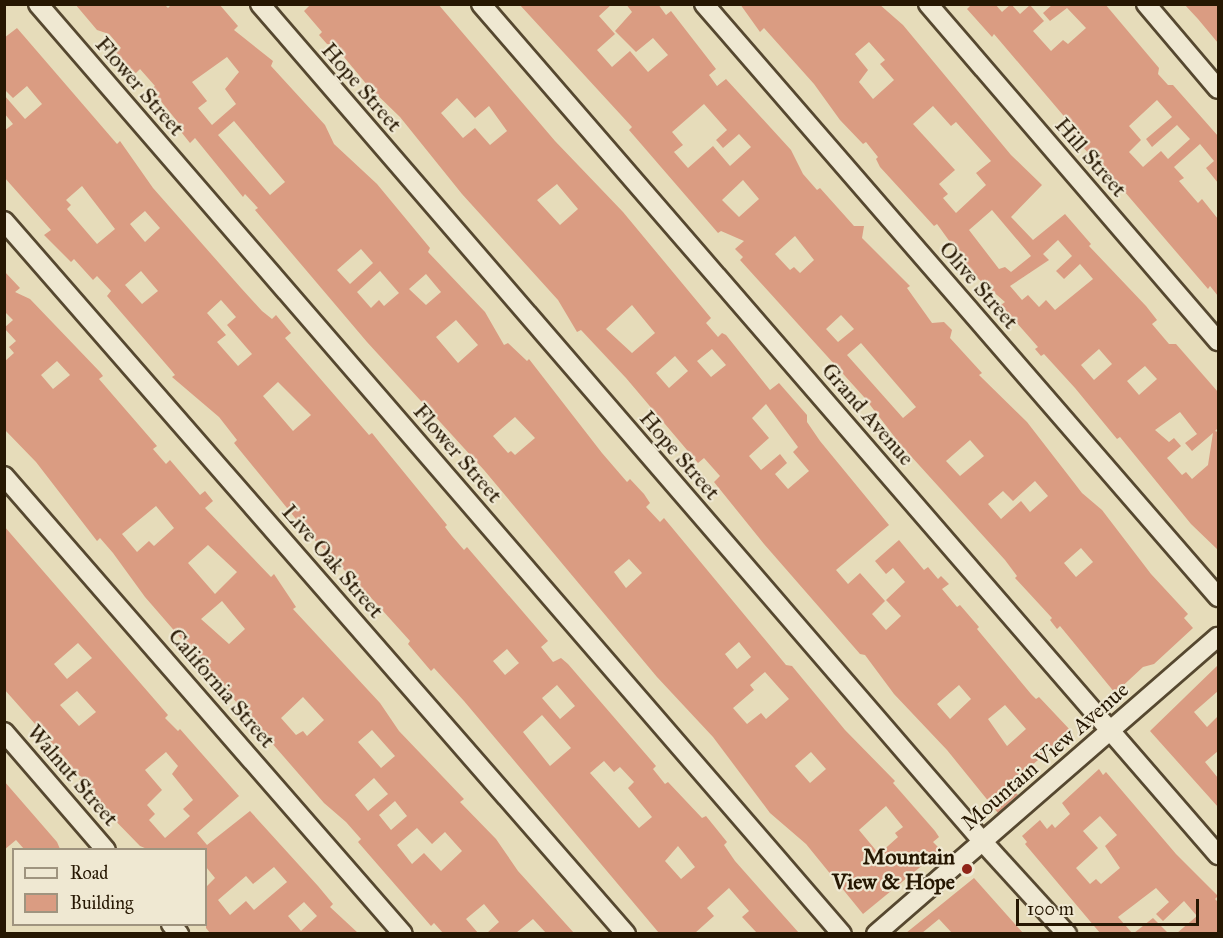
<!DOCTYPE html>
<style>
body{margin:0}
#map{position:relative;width:1223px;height:938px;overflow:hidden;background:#e6dcba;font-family:"IM FELL Great Primer",serif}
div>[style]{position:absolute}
.building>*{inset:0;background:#da9c82}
.roads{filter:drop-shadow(2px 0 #564830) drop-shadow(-2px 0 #564830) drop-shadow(0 2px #564830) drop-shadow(0 -2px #564830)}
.minor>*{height:18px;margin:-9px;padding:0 9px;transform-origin:9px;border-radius:9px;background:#efe8d2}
.dots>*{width:16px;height:16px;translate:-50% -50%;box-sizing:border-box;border:3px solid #efe8d2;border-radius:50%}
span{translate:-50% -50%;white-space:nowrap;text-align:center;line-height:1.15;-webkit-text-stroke:4.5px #efe8d2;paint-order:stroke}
.street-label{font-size:22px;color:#261702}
.poi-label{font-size:22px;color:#261702;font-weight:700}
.right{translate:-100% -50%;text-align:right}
.frame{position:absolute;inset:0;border:6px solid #261702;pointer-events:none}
.legend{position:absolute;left:12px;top:848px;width:195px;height:78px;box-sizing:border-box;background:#efe8d2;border:2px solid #9f947f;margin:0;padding:8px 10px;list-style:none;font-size:18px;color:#261702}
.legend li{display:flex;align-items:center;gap:12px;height:30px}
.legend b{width:30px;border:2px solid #9f947f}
.scale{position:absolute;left:1016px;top:899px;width:183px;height:27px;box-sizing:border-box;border:3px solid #261702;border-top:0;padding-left:8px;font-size:18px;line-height:21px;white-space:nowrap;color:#261702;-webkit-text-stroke:4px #efe8d2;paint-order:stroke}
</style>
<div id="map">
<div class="building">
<div style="clip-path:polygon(evenodd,75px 4px,164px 4px,168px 8px,172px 4px,219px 4px,238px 26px,234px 30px,273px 61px,271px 66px,325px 125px,334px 144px,377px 184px,430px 248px,428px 252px,485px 312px,504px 345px,508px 343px,527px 361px,529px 359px,602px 453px,627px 482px,630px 479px,644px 494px,650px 503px,646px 507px,660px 522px,664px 518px,786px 665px,792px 666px,845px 730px,895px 781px,893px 783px,935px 831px,939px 837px,933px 842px,941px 850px,863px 914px,806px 844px,770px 813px,713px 737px,657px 677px,484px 470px,367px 342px,255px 210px,258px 208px,245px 194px,243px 197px,195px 138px,190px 143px,178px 128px,181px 126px,151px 89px,155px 86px,140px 69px,136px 73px,131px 70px,116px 52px,121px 48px,109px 34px,97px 30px,75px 4px,227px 57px,239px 72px,225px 89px,236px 104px,212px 125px,198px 108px,207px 101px,192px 82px,227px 57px,75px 4px,234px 121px,285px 182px,270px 195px,218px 135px,234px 121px,75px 4px,361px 249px,373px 263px,350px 284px,337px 270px,361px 249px,75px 4px,380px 271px,399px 293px,384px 306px,379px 300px,371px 308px,357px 292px,380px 271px,75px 4px,426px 274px,441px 292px,426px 305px,409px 289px,426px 274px,75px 4px,456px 320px,478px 345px,458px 363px,436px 337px,456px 320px,75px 4px,515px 417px,535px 438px,515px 455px,511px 451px,508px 453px,493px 436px,515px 417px,75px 4px,629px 559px,642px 573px,626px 588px,614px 572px,629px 559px,75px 4px,739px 642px,751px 657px,737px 669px,725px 654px,739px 642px,75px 4px,765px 672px,789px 699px,766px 719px,761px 713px,747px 724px,733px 708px,754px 690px,750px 685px,765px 672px,75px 4px,811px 752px,826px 769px,810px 783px,795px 766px,811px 752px,75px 4px,886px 806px,903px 827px,895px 833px,898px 837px,879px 854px,859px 830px,886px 806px)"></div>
<div style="clip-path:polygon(evenodd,311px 4px,438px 4px,555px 141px,623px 212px,711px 318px,706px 323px,718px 337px,722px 333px,726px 335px,770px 390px,779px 383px,807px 415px,807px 422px,820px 441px,889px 525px,836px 570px,848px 584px,860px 573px,885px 601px,872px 614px,886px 630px,901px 616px,886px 600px,905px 582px,893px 568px,886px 574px,875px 561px,899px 540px,924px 570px,928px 567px,938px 579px,941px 576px,949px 584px,942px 589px,957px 607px,960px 605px,979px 627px,977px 629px,1031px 694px,1036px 699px,1039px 697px,1072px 732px,1009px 784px,1018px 795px,1011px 801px,998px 813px,947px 750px,894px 694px,865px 655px,860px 654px,764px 544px,714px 482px,720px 476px,704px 458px,698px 463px,626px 378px,581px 330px,577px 332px,558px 300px,462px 194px,400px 117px,368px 86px,334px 45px,327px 44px,319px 35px,322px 32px,304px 11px,311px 4px,457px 98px,475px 118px,489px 106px,507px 131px,490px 145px,475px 128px,463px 138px,441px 113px,457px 98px,311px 4px,557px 184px,578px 209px,560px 225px,537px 200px,557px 184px,311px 4px,632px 305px,655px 333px,632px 353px,606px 329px,632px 305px,311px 4px,712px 349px,726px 365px,711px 377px,697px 361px,712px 349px,311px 4px,675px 356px,688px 371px,669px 388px,656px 373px,675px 356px,311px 4px,766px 404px,798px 447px,793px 452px,809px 471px,788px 489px,775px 474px,787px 463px,780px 454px,761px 470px,749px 456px,769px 438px,752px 418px,766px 404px,311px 4px,959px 685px,971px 699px,950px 719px,937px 704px,959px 685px,311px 4px,1005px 705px,1026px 729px,1007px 746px,988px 719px,1005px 705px)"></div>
<div style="clip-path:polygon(evenodd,519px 4px,612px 4px,599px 16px,615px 34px,597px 50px,612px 67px,630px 51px,648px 72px,668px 55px,653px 38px,636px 52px,615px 31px,632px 12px,626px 4px,658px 4px,666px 15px,671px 11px,716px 69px,709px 75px,717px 86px,726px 79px,791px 150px,803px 174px,817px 190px,820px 188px,854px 226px,864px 226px,862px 238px,910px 286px,907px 288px,932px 323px,944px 322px,952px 330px,950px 338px,982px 373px,979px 375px,1027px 422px,1082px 493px,1102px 510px,1151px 574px,1188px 614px,1184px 618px,1193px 628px,1154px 664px,1143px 667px,1115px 693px,1060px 626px,1057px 629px,1050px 620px,1052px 618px,1015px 578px,1017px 576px,1005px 560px,900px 444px,864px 397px,740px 260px,743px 257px,735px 249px,744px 241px,721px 231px,718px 233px,629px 130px,632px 127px,519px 4px,704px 104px,727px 130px,716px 140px,723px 148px,739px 134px,751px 147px,730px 166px,713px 146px,688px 168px,674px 152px,683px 145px,672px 132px,704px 104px,519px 4px,743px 180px,759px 199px,739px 217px,722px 200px,743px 180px,519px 4px,795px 236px,814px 260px,800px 273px,794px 267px,790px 270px,775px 254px,795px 236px,519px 4px,841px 315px,854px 329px,838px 342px,826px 329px,841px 315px,519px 4px,861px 343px,916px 407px,903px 418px,847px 355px,861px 343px,519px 4px,970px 440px,984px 456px,960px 476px,946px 461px,970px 440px,519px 4px,1035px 481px,1048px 496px,1030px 512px,1021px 501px,1001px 519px,988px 504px,1003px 491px,1013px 501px,1035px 481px,519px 4px,1081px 548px,1093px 562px,1076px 577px,1064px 563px,1081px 548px)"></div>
<div style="clip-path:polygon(evenodd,740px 4px,879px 4px,903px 25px,1011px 155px,1042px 185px,1011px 217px,1033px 240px,1065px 214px,1091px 244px,1089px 246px,1146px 306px,1157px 320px,1152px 324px,1169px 344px,1176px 344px,1218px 392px,1218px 428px,1215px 431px,1218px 432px,1218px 550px,1191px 524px,1120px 437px,1117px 439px,1075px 388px,1044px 354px,1041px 356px,1035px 349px,1038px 347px,1001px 305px,1005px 302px,974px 275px,937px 224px,934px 226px,880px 167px,876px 159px,878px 157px,866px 142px,863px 144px,840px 120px,814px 84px,764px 28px,760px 32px,740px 4px,869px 42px,885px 60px,880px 64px,894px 80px,873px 99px,859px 82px,868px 70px,855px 54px,869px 42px,740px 4px,933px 106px,951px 126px,956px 122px,991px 161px,976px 173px,986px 185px,956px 213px,943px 198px,948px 194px,939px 184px,955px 170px,913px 124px,933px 106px,740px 4px,992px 210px,1031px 256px,1011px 272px,1005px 267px,999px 269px,969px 230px,992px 210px,740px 4px,1058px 240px,1072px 256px,1056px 271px,1064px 279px,1080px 264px,1093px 279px,1055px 310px,1046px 300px,1039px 307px,1028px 295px,1022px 300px,1010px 286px,1049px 260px,1043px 254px,1058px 240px,740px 4px,1099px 349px,1112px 364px,1094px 380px,1081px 365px,1099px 349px,740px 4px,1145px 366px,1157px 379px,1139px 395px,1127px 381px,1145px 366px,740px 4px,1180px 412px,1197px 434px,1185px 443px,1192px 451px,1213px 433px,1208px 465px,1192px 479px,1186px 472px,1182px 475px,1167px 458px,1181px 446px,1174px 438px,1169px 442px,1155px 430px,1180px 412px)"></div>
<div style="clip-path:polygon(evenodd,972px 4px,995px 4px,1002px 12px,1011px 4px,1020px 14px,1030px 5px,1044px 21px,1033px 31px,1051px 51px,1063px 40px,1068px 44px,1086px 28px,1067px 8px,1050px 21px,1043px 13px,1053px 4px,1105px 4px,1159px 68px,1158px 74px,1168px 85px,1173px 85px,1218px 136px,1218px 183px,1206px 168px,1214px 161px,1200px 144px,1174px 167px,1184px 178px,1179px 181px,1198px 203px,1202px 199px,1218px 219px,1218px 296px,1210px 286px,1208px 289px,1112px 177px,1069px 133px,1074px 128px,994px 34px,992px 37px,967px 9px,972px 4px,1157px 100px,1172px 117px,1146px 139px,1152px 147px,1177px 125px,1190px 139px,1168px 159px,1161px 151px,1143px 167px,1129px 152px,1141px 140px,1129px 126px,1157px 100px)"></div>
<div style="clip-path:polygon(1184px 4px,1218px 4px,1218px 43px,1198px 19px)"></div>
<div style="clip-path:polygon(evenodd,17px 28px,117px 144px,120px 141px,153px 188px,241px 288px,262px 311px,272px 319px,276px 315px,291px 333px,285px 338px,369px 435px,372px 433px,380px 443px,447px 525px,445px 527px,452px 536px,464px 550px,467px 547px,548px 641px,541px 647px,553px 662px,561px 658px,568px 664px,656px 766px,653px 769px,665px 784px,668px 782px,702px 818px,706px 816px,727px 842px,724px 845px,735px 861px,799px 933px,757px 933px,742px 917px,749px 911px,729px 888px,707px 908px,714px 916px,695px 933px,659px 933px,464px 701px,434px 668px,431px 671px,408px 644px,410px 641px,365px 591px,360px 595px,352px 578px,305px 530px,234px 443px,237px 440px,219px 417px,172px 377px,175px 375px,171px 370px,107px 296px,111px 291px,97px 276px,93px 280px,74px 259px,71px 262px,44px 235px,51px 230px,4px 177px,4px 131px,13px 124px,4px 113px,4px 95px,25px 119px,42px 104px,27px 86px,13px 98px,4px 89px,4px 38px,17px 28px,82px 186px,115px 229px,97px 244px,67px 209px,71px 205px,66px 200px,82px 186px,17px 28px,145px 211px,160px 228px,145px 242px,130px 224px,145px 211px,17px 28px,141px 271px,158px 291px,142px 304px,125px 285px,141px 271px,17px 28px,221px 300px,236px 317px,227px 325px,252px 354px,238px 366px,217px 342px,226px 335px,207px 313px,221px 300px,17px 28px,278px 382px,311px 415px,293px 431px,263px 396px,278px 382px,17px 28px,507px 649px,519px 663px,505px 675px,493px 661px,507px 649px,17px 28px,557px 685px,575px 706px,560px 719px,542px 698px,557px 685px,17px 28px,542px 715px,571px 748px,550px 766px,523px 732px,542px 715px,17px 28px,604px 761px,614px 772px,620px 767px,634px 782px,628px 788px,652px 817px,639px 828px,590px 773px,604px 761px,17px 28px,678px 846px,695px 867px,681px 879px,665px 861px,678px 846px)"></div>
<div style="clip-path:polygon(evenodd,4px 271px,20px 288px,15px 292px,30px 299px,100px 372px,103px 376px,99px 379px,157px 446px,153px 449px,166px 464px,170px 460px,200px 495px,205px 491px,213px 501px,205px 508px,271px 577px,274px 574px,296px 607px,293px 609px,380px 703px,399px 731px,464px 799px,460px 802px,496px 839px,518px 871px,574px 933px,546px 933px,533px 919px,516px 933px,487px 933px,499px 922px,484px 904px,466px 919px,478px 933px,443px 933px,434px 923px,431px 926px,358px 842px,361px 839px,346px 822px,324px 803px,145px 597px,113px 553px,100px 538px,97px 541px,36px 462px,4px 429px,4px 362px,14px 353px,9px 347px,16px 341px,4px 328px,13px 320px,4px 311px,4px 271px,57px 361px,70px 375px,53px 389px,41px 375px,57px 361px,4px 271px,156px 506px,174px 528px,154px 546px,149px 541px,137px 552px,122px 534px,156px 506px,4px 271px,208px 545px,237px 572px,215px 594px,188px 563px,208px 545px,4px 271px,222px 601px,245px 629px,229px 644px,201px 619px,222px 601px,4px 271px,303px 697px,324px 720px,307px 736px,303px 731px,296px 735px,281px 718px,303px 697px,4px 271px,372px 730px,395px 756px,381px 768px,358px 742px,372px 730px,4px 271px,374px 778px,388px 794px,368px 811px,355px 795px,374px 778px,4px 271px,395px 801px,407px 816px,391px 830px,379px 815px,395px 801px,4px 271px,417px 828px,432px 844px,445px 832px,462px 851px,441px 871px,424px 853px,412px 864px,397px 845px,417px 828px)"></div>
<div style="clip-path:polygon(evenodd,4px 526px,168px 715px,165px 718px,178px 731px,180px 729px,239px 796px,197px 833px,207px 845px,250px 811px,318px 886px,333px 904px,330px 907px,358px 933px,210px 933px,206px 928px,206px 887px,215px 878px,206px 867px,206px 849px,147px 849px,140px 846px,103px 808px,79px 779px,82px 777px,69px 770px,72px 768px,67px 760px,4px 689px,4px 526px,78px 643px,92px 658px,67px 679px,54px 664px,78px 643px,4px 526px,77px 691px,96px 712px,79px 726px,60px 705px,77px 691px,4px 526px,166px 752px,178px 766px,172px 774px,193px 800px,183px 809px,190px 816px,165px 838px,149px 820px,155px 814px,147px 805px,162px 790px,145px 770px,166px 752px,4px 526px,274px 867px,287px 882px,254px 910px,246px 901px,230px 915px,218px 900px,246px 876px,253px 884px,274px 867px,4px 526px,304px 902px,317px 916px,301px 931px,288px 916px,304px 902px)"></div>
<div style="clip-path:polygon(1218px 665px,1218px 691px,1194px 712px,1207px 727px,1218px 716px,1218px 751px,1205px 762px,1218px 778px,1218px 807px,1150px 731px)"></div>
<div style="clip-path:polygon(evenodd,1099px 769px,1103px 775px,1106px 772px,1176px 854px,1218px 896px,1215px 899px,1218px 902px,1218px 933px,1177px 933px,1197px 916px,1184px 901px,1163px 921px,1156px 914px,1169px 902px,1156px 888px,1118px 917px,1132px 933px,1100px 933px,1025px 844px,1027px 842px,1022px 836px,1040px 820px,1047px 829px,1052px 824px,1055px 828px,1070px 814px,1062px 803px,1099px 769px,1100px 816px,1117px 835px,1105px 846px,1120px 868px,1101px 884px,1096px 879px,1090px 884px,1076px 868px,1098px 848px,1083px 831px,1100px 816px)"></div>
<div style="clip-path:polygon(4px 781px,57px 842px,60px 849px,24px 849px,16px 840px,4px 850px)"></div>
<div style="clip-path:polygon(974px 878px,1023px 933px,952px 933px,939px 919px,922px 933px,906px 933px)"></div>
<div style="clip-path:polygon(1153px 918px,1168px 933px,1134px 933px)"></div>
</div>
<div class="roads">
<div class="minor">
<div style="left:38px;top:4px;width:1229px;rotate:49.16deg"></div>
<div style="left:260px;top:4px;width:1107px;rotate:49.21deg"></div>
<div style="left:983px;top:842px;width:125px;rotate:47.6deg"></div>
<div style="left:481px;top:4px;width:1126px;rotate:49.11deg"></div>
<div style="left:704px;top:4px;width:785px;rotate:49.08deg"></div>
<div style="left:928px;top:4px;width:445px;rotate:49.3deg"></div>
<div style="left:1146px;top:4px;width:111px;rotate:49.7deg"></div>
<div style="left:4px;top:221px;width:946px;rotate:48.9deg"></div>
<div style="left:4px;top:476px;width:607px;rotate:48.94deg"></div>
<div style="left:4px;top:732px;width:156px;rotate:49.2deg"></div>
<div style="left:171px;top:924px;width:13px;rotate:51deg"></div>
<div style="left:876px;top:934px;width:453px;rotate:-41deg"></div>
</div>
</div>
<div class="dots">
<div style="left:967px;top:869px;background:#8f2418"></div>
</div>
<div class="street-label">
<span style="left:140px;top:86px;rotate:49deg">Flower Street</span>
<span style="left:362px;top:87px;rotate:49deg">Hope Street</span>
<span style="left:1091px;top:157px;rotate:49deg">Hill Street</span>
<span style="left:979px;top:285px;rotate:49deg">Olive Street</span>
<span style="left:868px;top:414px;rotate:49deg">Grand Avenue</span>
<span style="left:458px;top:453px;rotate:49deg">Flower Street</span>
<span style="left:680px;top:455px;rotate:49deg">Hope Street</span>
<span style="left:333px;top:561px;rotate:49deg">Live Oak Street</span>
<span style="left:222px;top:688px;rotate:49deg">California Street</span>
<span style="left:1045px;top:756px;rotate:-41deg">Mountain View Avenue</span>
<span style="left:73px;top:775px;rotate:49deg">Walnut Street</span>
</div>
<div class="poi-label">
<span class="right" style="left:955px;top:869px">Mountain<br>View &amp; Hope</span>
</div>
<div class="frame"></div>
<ul class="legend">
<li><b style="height:8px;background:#efe8d2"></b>Road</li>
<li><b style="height:16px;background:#da9c82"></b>Building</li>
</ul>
<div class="scale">100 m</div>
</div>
